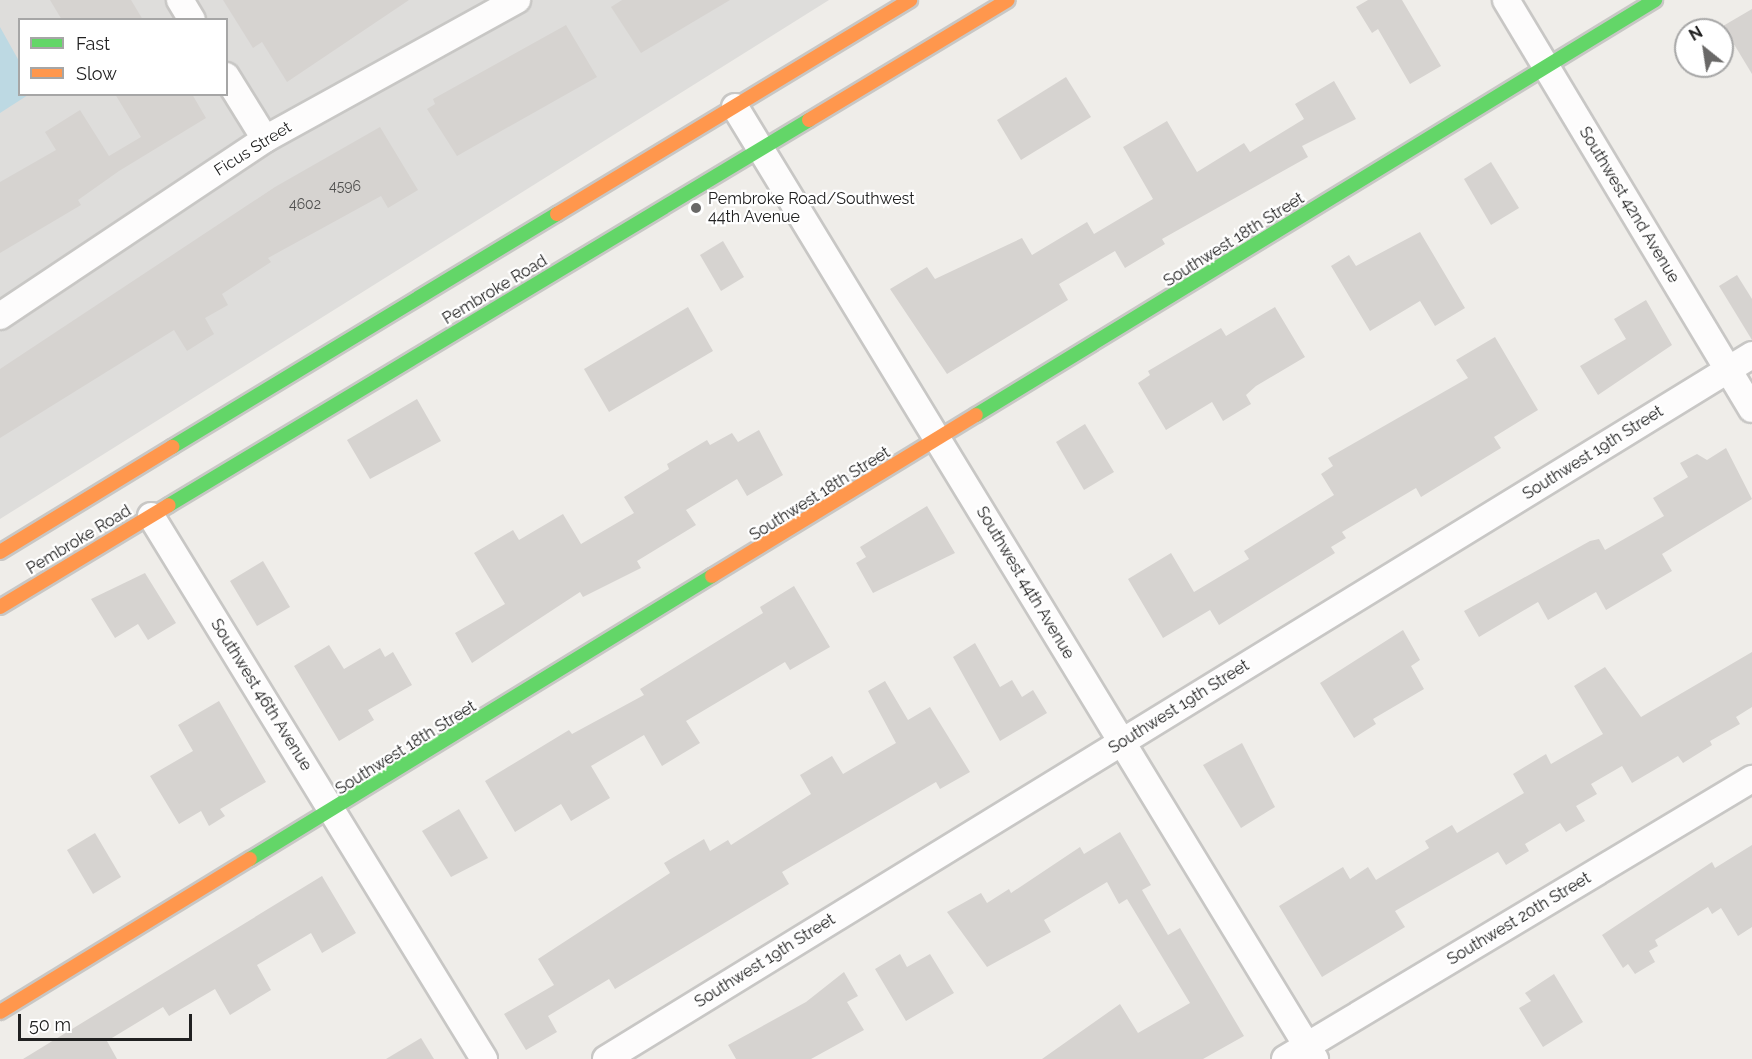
<!DOCTYPE html>
<style>
body{margin:0}
#map{position:relative;width:1752px;height:1059px;overflow:hidden;background:#efede9;font-family:Raleway,sans-serif}
div>[style]{position:absolute}
.residential>*{inset:0;background:#dedddb}
.water>*{inset:0;background:#bdd9e3}
.building>*{inset:0;background:#d6d3d0}
.roads{filter:drop-shadow(2px 0 #c8c7c5) drop-shadow(-2px 0 #c8c7c5) drop-shadow(0 2px #c8c7c5) drop-shadow(0 -2px #c8c7c5)}
.street>*{height:26px;margin:-13px;padding:0 13px;transform-origin:13px;border-radius:13px;background:#fdfcfc}
.fast>*{height:14px;margin:-7px;padding:0 7px;transform-origin:7px;border-radius:7px;background:#63d668}
.slow>*{height:14px;margin:-7px;padding:0 7px;transform-origin:7px;border-radius:7px;background:#ff974d}
.dots>*{width:16px;height:16px;translate:-50% -50%;box-sizing:border-box;border:3px solid #fff;border-radius:50%}
span{translate:-50% -50%;white-space:nowrap;text-align:center;line-height:1.15;-webkit-text-stroke:4.5px #fff;paint-order:stroke}
.number-label{font-size:14px;color:#4e4e4d}
.number-label span{-webkit-text-stroke-width:0}
.street-label{font-size:16px;color:#212121}
.poi-label{font-size:16px;color:#212121}
.left{translate:0 -50%;text-align:left}
.legend{position:absolute;left:18px;top:18px;width:210px;height:78px;box-sizing:border-box;background:#fff;border:2px solid #a6a6a6;margin:0;padding:8px 10px;list-style:none;font-size:18px;color:#212121}
.legend li{display:flex;align-items:center;gap:12px;height:30px}
.legend b{width:30px;border:2px solid #a6a6a6}
.north{position:absolute;left:1674px;top:18px;width:60px;height:60px;box-sizing:border-box;background:#fff;border:2px solid #a6a6a6;border-radius:50%;rotate:330deg;font-size:16px;font-weight:700;line-height:24px;text-align:center;color:#212121}
.north::after{content:'';display:block;margin:auto;width:21px;height:27px;background:#696867;clip-path:polygon(50% 0,100% 100%,50% 72%,0 100%)}
.scale{position:absolute;left:18px;top:1014px;width:174px;height:27px;box-sizing:border-box;border:3px solid #212121;border-top:0;padding-left:8px;font-size:18px;line-height:21px;white-space:nowrap;color:#212121;-webkit-text-stroke:4px #fff;paint-order:stroke}
</style>
<div id="map">
<div class="residential">
<div style="clip-path:polygon(evenodd,0 0,829px 0,0 519px,0 0,20px 20px,226px 20px,226px 94px,20px 94px,20px 20px)"></div>
</div>
<div class="water">
<div style="clip-path:polygon(0 27px,19px 61px,20px 94px,28px 95px,0 113px)"></div>
</div>
<div class="building">
<div style="clip-path:polygon(50px 0,131px 0,143px 20px,62px 20px)"></div>
<div style="clip-path:polygon(223px 0,409px 0,287px 82px,262px 42px,253px 48px)"></div>
<div style="clip-path:polygon(622px 0,730px 0,641px 53px,611px 7px)"></div>
<div style="clip-path:polygon(1368px 0,1402px 0,1441px 66px,1410px 84px,1378px 29px,1372px 33px,1356px 7px)"></div>
<div style="clip-path:polygon(1752px 9px,1752px 74px,1723px 26px)"></div>
<div style="clip-path:polygon(566px 25px,597px 77px,457px 156px,427px 109px,435px 104px,433px 99px)"></div>
<div style="clip-path:polygon(1066px 77px,1091px 117px,1021px 160px,997px 120px)"></div>
<div style="clip-path:polygon(1334px 81px,1356px 119px,1302px 146px,1308px 157px,1162px 239px,1165px 244px,1125px 268px,1115px 251px,1059px 284px,1068px 300px,947px 374px,890px 289px,927px 267px,935px 279px,1022px 238px,1032px 255px,1087px 222px,1094px 234px,1153px 199px,1123px 147px,1167px 121px,1197px 172px,1244px 143px,1250px 152px,1304px 119px,1295px 104px)"></div>
<div style="clip-path:polygon(115px 94px,192px 94px,206px 118px,119px 171px,78px 200px,81px 205px,0 253px,0 182px,56px 150px,45px 132px,80px 110px,109px 156px,141px 137px)"></div>
<div style="clip-path:polygon(380px 127px,418px 190px,388px 208px,381px 196px,268px 258px,271px 262px,222px 294px,228px 305px,205px 318px,214px 334px,187px 351px,174px 330px,0 438px,0 369px,275px 187px)"></div>
<div style="clip-path:polygon(1491px 162px,1519px 208px,1491px 225px,1464px 179px)"></div>
<div style="clip-path:polygon(1420px 232px,1465px 308px,1435px 326px,1420px 301px,1370px 331px,1331px 266px,1349px 255px,1356px 266px)"></div>
<div style="clip-path:polygon(723px 241px,744px 277px,721px 291px,700px 255px)"></div>
<div style="clip-path:polygon(1737px 275px,1752px 299px,1752px 340px,1719px 286px)"></div>
<div style="clip-path:polygon(1646px 300px,1672px 345px,1598px 395px,1580px 366px,1626px 339px,1614px 319px)"></div>
<div style="clip-path:polygon(688px 307px,713px 351px,609px 412px,584px 369px)"></div>
<div style="clip-path:polygon(1275px 307px,1305px 357px,1256px 386px,1246px 395px,1251px 404px,1223px 421px,1212px 402px,1166px 430px,1138px 383px,1150px 375px,1148px 371px,1221px 328px,1226px 336px)"></div>
<div style="clip-path:polygon(1495px 337px,1538px 410px,1494px 437px,1501px 448px,1421px 497px,1416px 488px,1342px 532px,1346px 538px,1331px 547px,1335px 553px,1219px 625px,1210px 610px,1163px 638px,1128px 579px,1171px 553px,1194px 592px,1249px 559px,1244px 551px,1334px 495px,1321px 474px,1333px 466px,1328px 458px,1468px 378px,1456px 360px)"></div>
<div style="clip-path:polygon(417px 399px,441px 441px,370px 479px,347px 440px)"></div>
<div style="clip-path:polygon(1085px 424px,1114px 472px,1084px 490px,1056px 442px)"></div>
<div style="clip-path:polygon(759px 430px,783px 475px,747px 496px,737px 479px,686px 510px,696px 525px,637px 561px,641px 568px,583px 597px,580px 592px,472px 663px,455px 633px,505px 604px,474px 553px,513px 530px,519px 540px,563px 514px,581px 544px,634px 513px,624px 497px,669px 469px,667px 464px,707px 440px,710px 445px,732px 433px,738px 442px)"></div>
<div style="clip-path:polygon(1726px 448px,1752px 499px,1662px 554px,1672px 571px,1606px 610px,1596px 592px,1548px 620px,1538px 602px,1479px 637px,1464px 611px,1590px 541px,1599px 539px,1605px 550px,1664px 516px,1653px 498px,1688px 477px,1680px 463px,1697px 454px,1707px 460px)"></div>
<div style="clip-path:polygon(927px 506px,955px 553px,873px 593px,856px 563px,866px 557px,860px 547px)"></div>
<div style="clip-path:polygon(263px 561px,290px 607px,257px 626px,230px 581px)"></div>
<div style="clip-path:polygon(145px 573px,176px 623px,148px 640px,138px 624px,115px 638px,91px 599px)"></div>
<div style="clip-path:polygon(794px 586px,830px 647px,790px 670px,785px 662px,686px 721px,700px 743px,662px 766px,644px 735px,591px 766px,610px 798px,571px 821px,561px 804px,515px 832px,485px 781px,569px 730px,572px 734px,644px 695px,640px 689px,763px 613px,760px 607px)"></div>
<div style="clip-path:polygon(1403px 630px,1420px 660px,1411px 666px,1424px 689px,1373px 719px,1376px 724px,1354px 738px,1320px 683px)"></div>
<div style="clip-path:polygon(975px 643px,1000px 687px,1012px 680px,1022px 697px,1033px 690px,1047px 713px,1000px 741px,953px 657px)"></div>
<div style="clip-path:polygon(329px 645px,344px 669px,380px 648px,385px 657px,393px 652px,412px 685px,368px 710px,374px 720px,339px 741px,294px 666px)"></div>
<div style="clip-path:polygon(1752px 652px,1752px 707px,1736px 717px,1740px 724px,1710px 741px,1712px 745px,1683px 763px,1678px 756px,1632px 783px,1622px 766px,1591px 784px,1597px 794px,1576px 806px,1585px 821px,1566px 832px,1560px 823px,1525px 844px,1529px 851px,1506px 865px,1498px 852px,1395px 911px,1405px 927px,1322px 977px,1279px 906px,1343px 867px,1350px 879px,1368px 867px,1376px 880px,1429px 848px,1425px 841px,1452px 825px,1457px 833px,1524px 793px,1513px 774px,1546px 754px,1551px 764px,1603px 734px,1574px 686px,1605px 667px,1641px 717px)"></div>
<div style="clip-path:polygon(885px 681px,908px 720px,930px 707px,970px 772px,940px 789px,936px 782px,782px 872px,789px 884px,615px 989px,609px 979px,548px 1016px,557px 1032px,526px 1050px,504px 1014px,554px 985px,538px 959px,670px 873px,664px 863px,704px 839px,710px 851px,728px 840px,731px 845px,811px 794px,800px 775px,832px 756px,843px 774px,896px 743px,868px 691px)"></div>
<div style="clip-path:polygon(219px 701px,266px 782px,220px 809px,225px 816px,209px 826px,201px 811px,179px 824px,150px 776px,193px 751px,178px 725px)"></div>
<div style="clip-path:polygon(1242px 743px,1275px 807px,1241px 828px,1203px 765px)"></div>
<div style="clip-path:polygon(459px 809px,488px 858px,451px 877px,422px 831px)"></div>
<div style="clip-path:polygon(1120px 832px,1151px 885px,1142px 890px,1168px 935px,1180px 928px,1244px 1036px,1203px 1059px,1042px 1059px,1120px 1004px,1138px 1033px,1190px 1003px,1127px 899px,1119px 904px,1107px 882px,1044px 920px,1051px 932px,987px 967px,947px 912px,981px 893px,987px 903px,1009px 889px,1011px 893px,1080px 847px,1084px 854px)"></div>
<div style="clip-path:polygon(95px 833px,121px 877px,93px 894px,67px 850px)"></div>
<div style="clip-path:polygon(1752px 845px,1752px 927px,1738px 936px,1721px 908px,1712px 914px,1708px 907px,1655px 940px,1658px 946px,1649px 951px,1655px 962px,1635px 974px,1628px 964px,1623px 968px,1602px 935px,1712px 862px,1715px 868px)"></div>
<div style="clip-path:polygon(322px 876px,356px 933px,322px 953px,311px 933px,257px 965px,271px 990px,230px 1015px,215px 989px,169px 1016px,163px 1007px,107px 1041px,117px 1059px,23px 1059px)"></div>
<div style="clip-path:polygon(900px 954px,907px 967px,930px 954px,954px 993px,906px 1021px,875px 969px)"></div>
<div style="clip-path:polygon(844px 972px,858px 996px,847px 1002px,864px 1030px,811px 1059px,736px 1059px,728px 1045px,806px 1002px)"></div>
<div style="clip-path:polygon(1554px 974px,1583px 1022px,1543px 1047px,1519px 1008px,1531px 1001px,1525px 993px)"></div>
<div style="clip-path:polygon(421px 1038px,434px 1059px,386px 1059px)"></div>
</div>
<div class="roads">
<div class="street">
<div style="left:180px;top:0;width:23px;rotate:59deg"></div>
<div style="left:1506px;top:0;width:477px;rotate:59deg"></div>
<div style="left:226px;top:76px;width:74px;rotate:58.2deg"></div>
<div style="left:735px;top:107px;width:1115px;rotate:58.65deg"></div>
<div style="left:0;top:316px;width:319px;rotate:-33.7deg"></div>
<div style="left:265px;top:139px;width:288px;rotate:-28.9deg"></div>
<div style="left:151px;top:516px;width:637px;rotate:58.48deg"></div>
<div style="left:606px;top:1059px;width:1345px;rotate:-31.56deg"></div>
<div style="left:1285px;top:1059px;width:545px;rotate:-30.95deg"></div>
</div>
<div class="fast">
<div style="left:976px;top:415px;width:796px;rotate:-31.43deg"></div>
<div style="left:172px;top:447px;width:450px;rotate:-31.2deg"></div>
<div style="left:169px;top:505px;width:747px;rotate:-31.03deg"></div>
<div style="left:250px;top:859px;width:542px;rotate:-31.49deg"></div>
</div>
<div class="slow">
<div style="left:809px;top:120px;width:232px;rotate:-31.1deg"></div>
<div style="left:557px;top:214px;width:413px;rotate:-31.2deg"></div>
<div style="left:0;top:552px;width:202px;rotate:-31.4deg"></div>
<div style="left:712px;top:576px;width:309px;rotate:-31.4deg"></div>
<div style="left:0;top:607px;width:197px;rotate:-31.1deg"></div>
<div style="left:0;top:1012px;width:293px;rotate:-31.5deg"></div>
</div>
</div>
<div class="dots">
<div style="left:696px;top:208px;background:#696867"></div>
</div>
<div class="number-label">
<span style="left:345px;top:186px">4596</span>
<span style="left:305px;top:204px">4602</span>
</div>
<div class="street-label">
<span style="left:253px;top:149px;rotate:-32deg">Ficus Street</span>
<span style="left:1629px;top:205px;rotate:59deg">Southwest 42nd Avenue</span>
<span style="left:1234px;top:240px;rotate:-32deg">Southwest 18th Street</span>
<span style="left:495px;top:290px;rotate:-31deg">Pembroke Road</span>
<span style="left:1593px;top:453px;rotate:-32deg">Southwest 19th Street</span>
<span style="left:820px;top:494px;rotate:-32deg">Southwest 18th Street</span>
<span style="left:79px;top:540px;rotate:-31deg">Pembroke Road</span>
<span style="left:1025px;top:583px;rotate:59deg">Southwest 44th Avenue</span>
<span style="left:261px;top:695px;rotate:58deg">Southwest 46th Avenue</span>
<span style="left:1179px;top:707px;rotate:-32deg">Southwest 19th Street</span>
<span style="left:406px;top:748px;rotate:-32deg">Southwest 18th Street</span>
<span style="left:1519px;top:919px;rotate:-31deg">Southwest 20th Street</span>
<span style="left:765px;top:961px;rotate:-32deg">Southwest 19th Street</span>
</div>
<div class="poi-label">
<span class="left" style="left:708px;top:208px">Pembroke Road/Southwest<br>44th Avenue</span>
</div>
<ul class="legend">
<li><b style="height:8px;background:#63d668"></b>Fast</li>
<li><b style="height:8px;background:#ff974d"></b>Slow</li>
</ul>
<div class="north">N</div>
<div class="scale">50 m</div>
</div>
